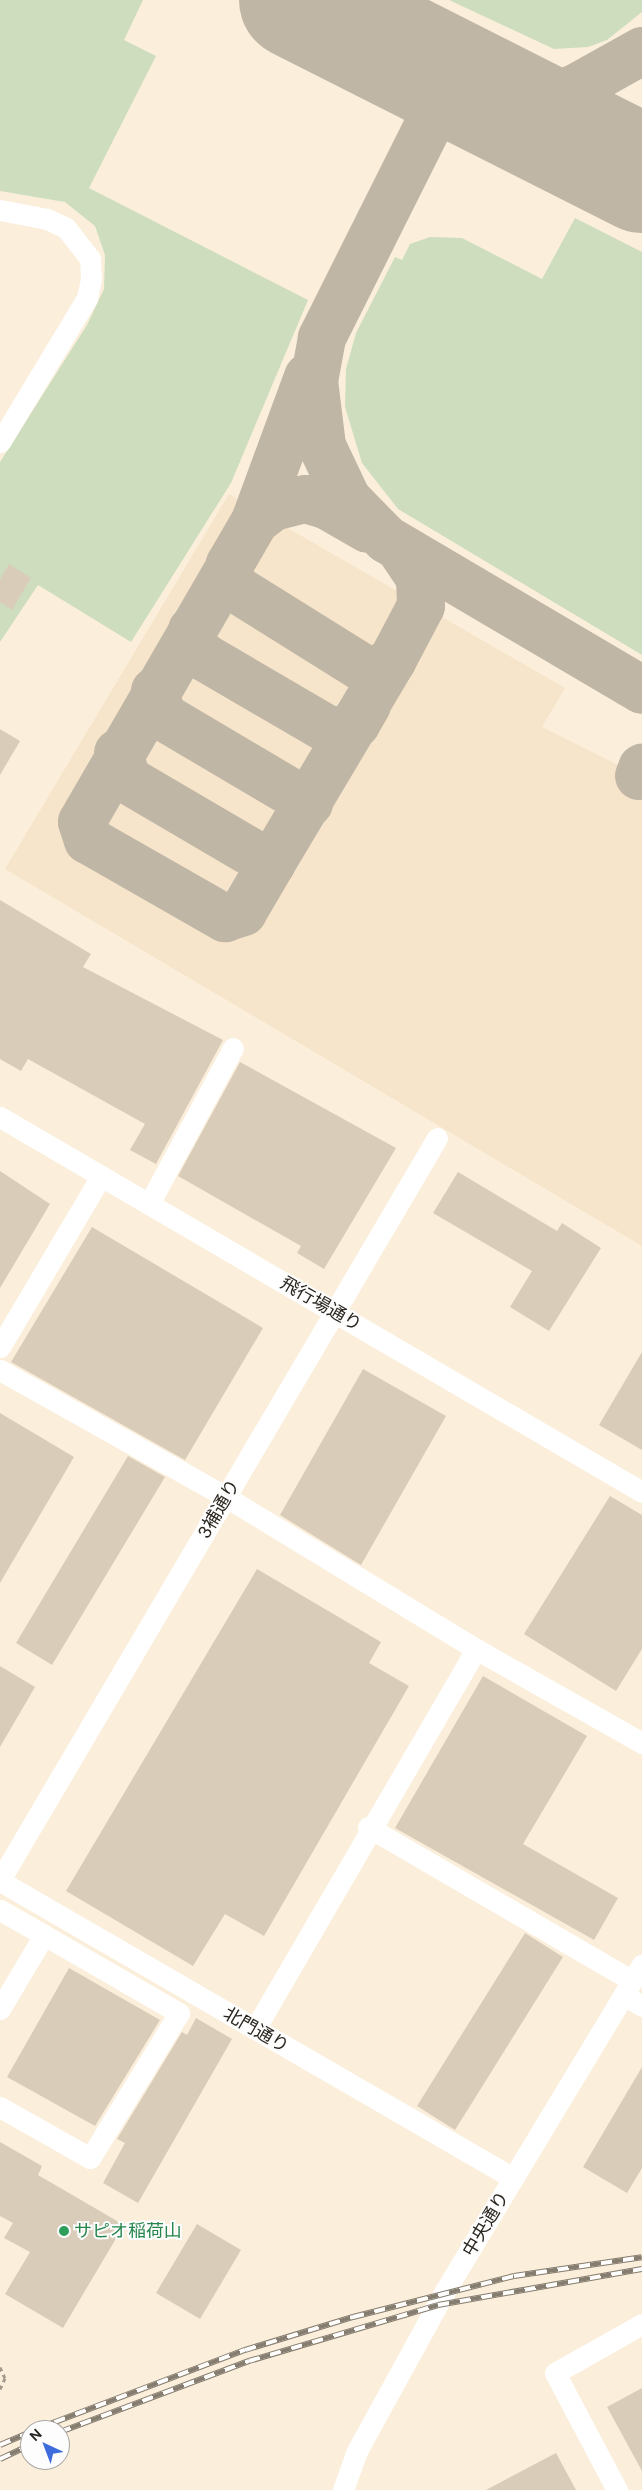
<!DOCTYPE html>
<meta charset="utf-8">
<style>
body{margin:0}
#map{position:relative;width:642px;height:2490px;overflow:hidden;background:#fbefdb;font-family:"DM Sans","Noto Sans JP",sans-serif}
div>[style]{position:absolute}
.built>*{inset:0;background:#f6e5ca}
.green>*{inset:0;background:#cdddbe}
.taxiway>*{height:48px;margin:-24px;padding:0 24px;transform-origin:24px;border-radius:24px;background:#c0b6a6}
.runway>*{height:118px;margin:-59px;padding:0 59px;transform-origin:59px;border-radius:59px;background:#c0b6a6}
.building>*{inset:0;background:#d9cdba}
.path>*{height:3px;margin-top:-1.5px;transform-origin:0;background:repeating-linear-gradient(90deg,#a39a8b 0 4px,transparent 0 8px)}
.minor>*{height:21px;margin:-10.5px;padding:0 10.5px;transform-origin:10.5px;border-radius:10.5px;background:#fff}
.rail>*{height:5.5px;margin-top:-2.75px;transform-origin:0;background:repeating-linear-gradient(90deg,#fdfdfd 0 11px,#857d70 0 22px);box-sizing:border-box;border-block:1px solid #857d70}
.dots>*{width:14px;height:14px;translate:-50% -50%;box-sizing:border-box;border:2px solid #fdfdfd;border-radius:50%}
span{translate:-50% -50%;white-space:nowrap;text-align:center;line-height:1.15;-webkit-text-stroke:4px #fdfdfd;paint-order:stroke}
.street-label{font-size:18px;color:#2a251e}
.leisure-label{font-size:18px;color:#27864d}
.left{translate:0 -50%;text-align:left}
.north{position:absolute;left:20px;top:2420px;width:50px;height:50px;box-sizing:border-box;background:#fdfdfd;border:1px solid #a9a7a4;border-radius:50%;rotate:317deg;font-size:14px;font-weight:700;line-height:20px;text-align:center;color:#2a251e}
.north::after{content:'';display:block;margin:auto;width:18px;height:22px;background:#3f6cdd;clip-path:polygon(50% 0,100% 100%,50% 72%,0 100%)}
</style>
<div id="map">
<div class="built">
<div style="clip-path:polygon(229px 494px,565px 688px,542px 727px,642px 777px,642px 1246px,5px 869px)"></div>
</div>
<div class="green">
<div style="clip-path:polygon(0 0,143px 0,124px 40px,156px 56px,89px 188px,308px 300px,231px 483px,131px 642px,38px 585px,0 642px,0 462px,87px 325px,104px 289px,105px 255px,95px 226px,65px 202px,0 191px)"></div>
<div style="clip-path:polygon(449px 0,642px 0,642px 12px,607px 40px,588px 47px,554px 49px)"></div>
<div style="clip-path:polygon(575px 218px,642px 252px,642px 655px,398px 509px,362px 463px,345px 407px,346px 369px,356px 333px,395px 257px,402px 260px,410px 244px,430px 237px,462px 238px,542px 279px)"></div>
</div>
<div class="taxiway">
<div style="left:452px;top:78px;width:291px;rotate:116.6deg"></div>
<div style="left:322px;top:338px;width:44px;rotate:100.5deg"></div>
<div style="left:314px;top:381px;width:65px;rotate:83deg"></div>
<div style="left:322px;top:446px;width:59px;rotate:64.7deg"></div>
<div style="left:347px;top:499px;width:56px;rotate:45.7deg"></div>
<div style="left:386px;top:539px;width:297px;rotate:30.5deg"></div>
<div style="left:501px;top:103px;width:36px;rotate:-5deg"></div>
<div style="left:537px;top:100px;width:39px;rotate:-17deg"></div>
<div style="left:574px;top:89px;width:78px;rotate:-29.2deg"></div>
<div style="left:308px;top:377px;width:153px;rotate:110.2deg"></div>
<div style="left:255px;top:521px;width:50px;rotate:120.2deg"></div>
<div style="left:230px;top:564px;width:21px;rotate:90deg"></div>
<div style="left:230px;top:585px;width:157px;rotate:32deg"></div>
<div style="left:363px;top:668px;width:15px;rotate:8deg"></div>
<div style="left:378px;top:670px;width:17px;rotate:-33deg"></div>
<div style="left:392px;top:661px;width:62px;rotate:-62.2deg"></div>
<div style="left:421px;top:606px;width:28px;rotate:-92deg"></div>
<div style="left:420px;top:578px;width:34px;rotate:-124deg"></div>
<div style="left:255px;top:521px;width:23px;rotate:-38deg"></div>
<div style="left:273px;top:507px;width:33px;rotate:-14deg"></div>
<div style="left:305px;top:499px;width:22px;rotate:16deg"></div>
<div style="left:326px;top:505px;width:48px;rotate:29.7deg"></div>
<div style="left:228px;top:570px;width:291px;rotate:120.1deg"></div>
<div style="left:82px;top:822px;width:19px;rotate:72deg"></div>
<div style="left:88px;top:840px;width:158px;rotate:29.7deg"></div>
<div style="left:225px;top:918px;width:19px;rotate:-18deg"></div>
<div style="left:243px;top:912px;width:56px;rotate:-59.7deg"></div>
<div style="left:192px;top:630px;width:16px;rotate:86deg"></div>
<div style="left:193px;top:646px;width:16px;rotate:45deg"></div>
<div style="left:204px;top:657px;width:143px;rotate:30.3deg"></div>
<div style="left:327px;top:729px;width:10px;rotate:17deg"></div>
<div style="left:337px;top:732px;width:21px;rotate:-23deg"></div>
<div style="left:356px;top:724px;width:22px;rotate:-60deg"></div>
<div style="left:155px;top:691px;width:26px;rotate:74deg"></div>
<div style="left:162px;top:716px;width:171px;rotate:30.6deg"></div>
<div style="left:118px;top:753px;width:29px;rotate:70deg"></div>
<div style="left:128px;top:780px;width:166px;rotate:30.4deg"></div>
<div style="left:271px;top:864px;width:236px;rotate:-59.2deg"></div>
<div style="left:639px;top:776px;width:9px;rotate:-69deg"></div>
</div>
<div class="runway">
<div style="left:298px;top:0;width:386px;rotate:26.8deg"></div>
</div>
<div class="building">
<div style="clip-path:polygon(9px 564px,31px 578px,12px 610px,0 602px,0 579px)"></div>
<div style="clip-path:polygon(0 729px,20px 741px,0 775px)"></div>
<div style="clip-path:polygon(0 900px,91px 954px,83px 967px,223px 1040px,156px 1164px,130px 1150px,145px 1124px,28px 1059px,21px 1071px,0 1059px)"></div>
<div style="clip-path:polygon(240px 1062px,396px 1148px,324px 1269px,297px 1253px,301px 1246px,178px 1176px)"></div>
<div style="clip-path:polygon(0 1171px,50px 1204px,0 1288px)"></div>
<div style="clip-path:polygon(458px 1172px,557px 1231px,562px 1223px,601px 1248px,549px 1331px,510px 1307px,532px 1271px,433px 1213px)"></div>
<div style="clip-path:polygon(92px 1227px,263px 1328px,185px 1460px,11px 1362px)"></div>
<div style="clip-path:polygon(642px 1352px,642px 1450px,599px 1425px)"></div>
<div style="clip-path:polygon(363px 1369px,446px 1416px,361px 1565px,280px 1515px)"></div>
<div style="clip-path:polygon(0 1413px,74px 1457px,0 1583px)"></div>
<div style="clip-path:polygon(128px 1456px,165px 1477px,52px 1665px,16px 1643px)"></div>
<div style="clip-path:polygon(610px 1496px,642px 1515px,642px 1649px,616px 1691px,524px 1634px)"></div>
<div style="clip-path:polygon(257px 1569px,381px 1642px,369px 1663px,409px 1686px,264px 1936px,225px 1914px,193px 1966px,66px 1891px)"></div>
<div style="clip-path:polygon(0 1666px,35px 1687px,0 1747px)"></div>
<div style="clip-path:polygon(483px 1676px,587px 1736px,523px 1844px,618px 1898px,594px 1940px,395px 1828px)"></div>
<div style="clip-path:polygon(525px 1933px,563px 1957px,455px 2130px,417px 2106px)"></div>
<div style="clip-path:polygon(69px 1968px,160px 2020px,95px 2126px,7px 2077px)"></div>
<div style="clip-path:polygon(196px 2018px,232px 2039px,138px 2203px,103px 2183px,125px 2143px,117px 2139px,182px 2032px,187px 2035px)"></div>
<div style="clip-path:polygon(642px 2067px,642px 2168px,627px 2193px,583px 2167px)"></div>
<div style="clip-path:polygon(0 2142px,42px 2166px,38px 2175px,124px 2225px,63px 2328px,5px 2294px,30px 2252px,4px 2238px,13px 2223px,0 2216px)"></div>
<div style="clip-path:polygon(197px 2224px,241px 2250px,200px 2319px,156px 2293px)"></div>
<div style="clip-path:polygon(642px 2388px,642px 2471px,607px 2407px)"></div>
<div style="clip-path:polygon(556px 2453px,576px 2490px,486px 2490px)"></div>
</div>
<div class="path">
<div style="left:0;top:2367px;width:12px;rotate:66deg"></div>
<div style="left:5px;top:2378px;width:12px;rotate:114deg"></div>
</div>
<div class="minor">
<div style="left:0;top:210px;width:48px;rotate:10.8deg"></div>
<div style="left:47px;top:219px;width:21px;rotate:25deg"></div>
<div style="left:66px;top:228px;width:39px;rotate:52deg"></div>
<div style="left:90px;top:259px;width:20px;rotate:87deg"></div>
<div style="left:91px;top:279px;width:19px;rotate:102deg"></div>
<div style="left:87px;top:298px;width:168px;rotate:121.1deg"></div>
<div style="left:0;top:1117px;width:743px;rotate:30.29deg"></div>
<div style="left:149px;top:1204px;width:177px;rotate:-61.7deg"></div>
<div style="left:0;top:1347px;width:199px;rotate:-59.4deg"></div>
<div style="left:0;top:1370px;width:259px;rotate:29.3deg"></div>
<div style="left:226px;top:1497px;width:293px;rotate:31.3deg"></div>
<div style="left:476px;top:1649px;width:191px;rotate:29.5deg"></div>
<div style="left:368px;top:1827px;width:306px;rotate:30.2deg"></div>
<div style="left:0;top:1880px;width:861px;rotate:-59.5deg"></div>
<div style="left:0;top:1881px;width:593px;rotate:30.07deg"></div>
<div style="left:0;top:1910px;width:51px;rotate:29.6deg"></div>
<div style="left:625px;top:1996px;width:20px;rotate:30deg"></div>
<div style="left:0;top:2009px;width:86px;rotate:-59.3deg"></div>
<div style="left:44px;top:1935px;width:156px;rotate:30deg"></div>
<div style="left:179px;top:2013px;width:170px;rotate:121.5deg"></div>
<div style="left:90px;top:2158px;width:103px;rotate:-150.5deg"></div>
<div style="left:255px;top:2029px;width:440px;rotate:-59.8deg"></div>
<div style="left:343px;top:2490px;width:41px;rotate:-70.3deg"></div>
<div style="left:357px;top:2451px;width:183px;rotate:-61.2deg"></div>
<div style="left:445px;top:2291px;width:381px;rotate:-58.9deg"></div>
<div style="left:617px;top:2490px;width:132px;rotate:-117.9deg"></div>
<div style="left:555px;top:2373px;width:100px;rotate:-29.4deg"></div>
</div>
<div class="rail">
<div style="left:34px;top:2430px;width:226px;rotate:-20.8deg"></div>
<div style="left:245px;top:2350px;width:113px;rotate:-17deg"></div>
<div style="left:353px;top:2317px;width:166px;rotate:-14.3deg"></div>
<div style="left:514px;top:2276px;width:129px;rotate:-8.4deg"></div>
<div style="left:60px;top:2432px;width:202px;rotate:-20.6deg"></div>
<div style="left:249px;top:2361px;width:197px;rotate:-16.5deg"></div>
<div style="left:438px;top:2305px;width:207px;rotate:-10deg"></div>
<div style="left:0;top:2445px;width:33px;rotate:-23deg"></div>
<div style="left:0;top:2459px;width:33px;rotate:-25deg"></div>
</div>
<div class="dots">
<div style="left:64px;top:2231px;background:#2e9e5b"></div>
</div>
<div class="street-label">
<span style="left:321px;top:1304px;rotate:30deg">飛行場通り</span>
<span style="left:219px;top:1509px;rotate:-60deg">3補通り</span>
<span style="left:256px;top:2030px;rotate:30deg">北門通り</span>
<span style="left:486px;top:2224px;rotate:-59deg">中央通り</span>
</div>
<div class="leisure-label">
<span class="left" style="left:74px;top:2231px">サピオ稲荷山</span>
</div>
<div class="north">N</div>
</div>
